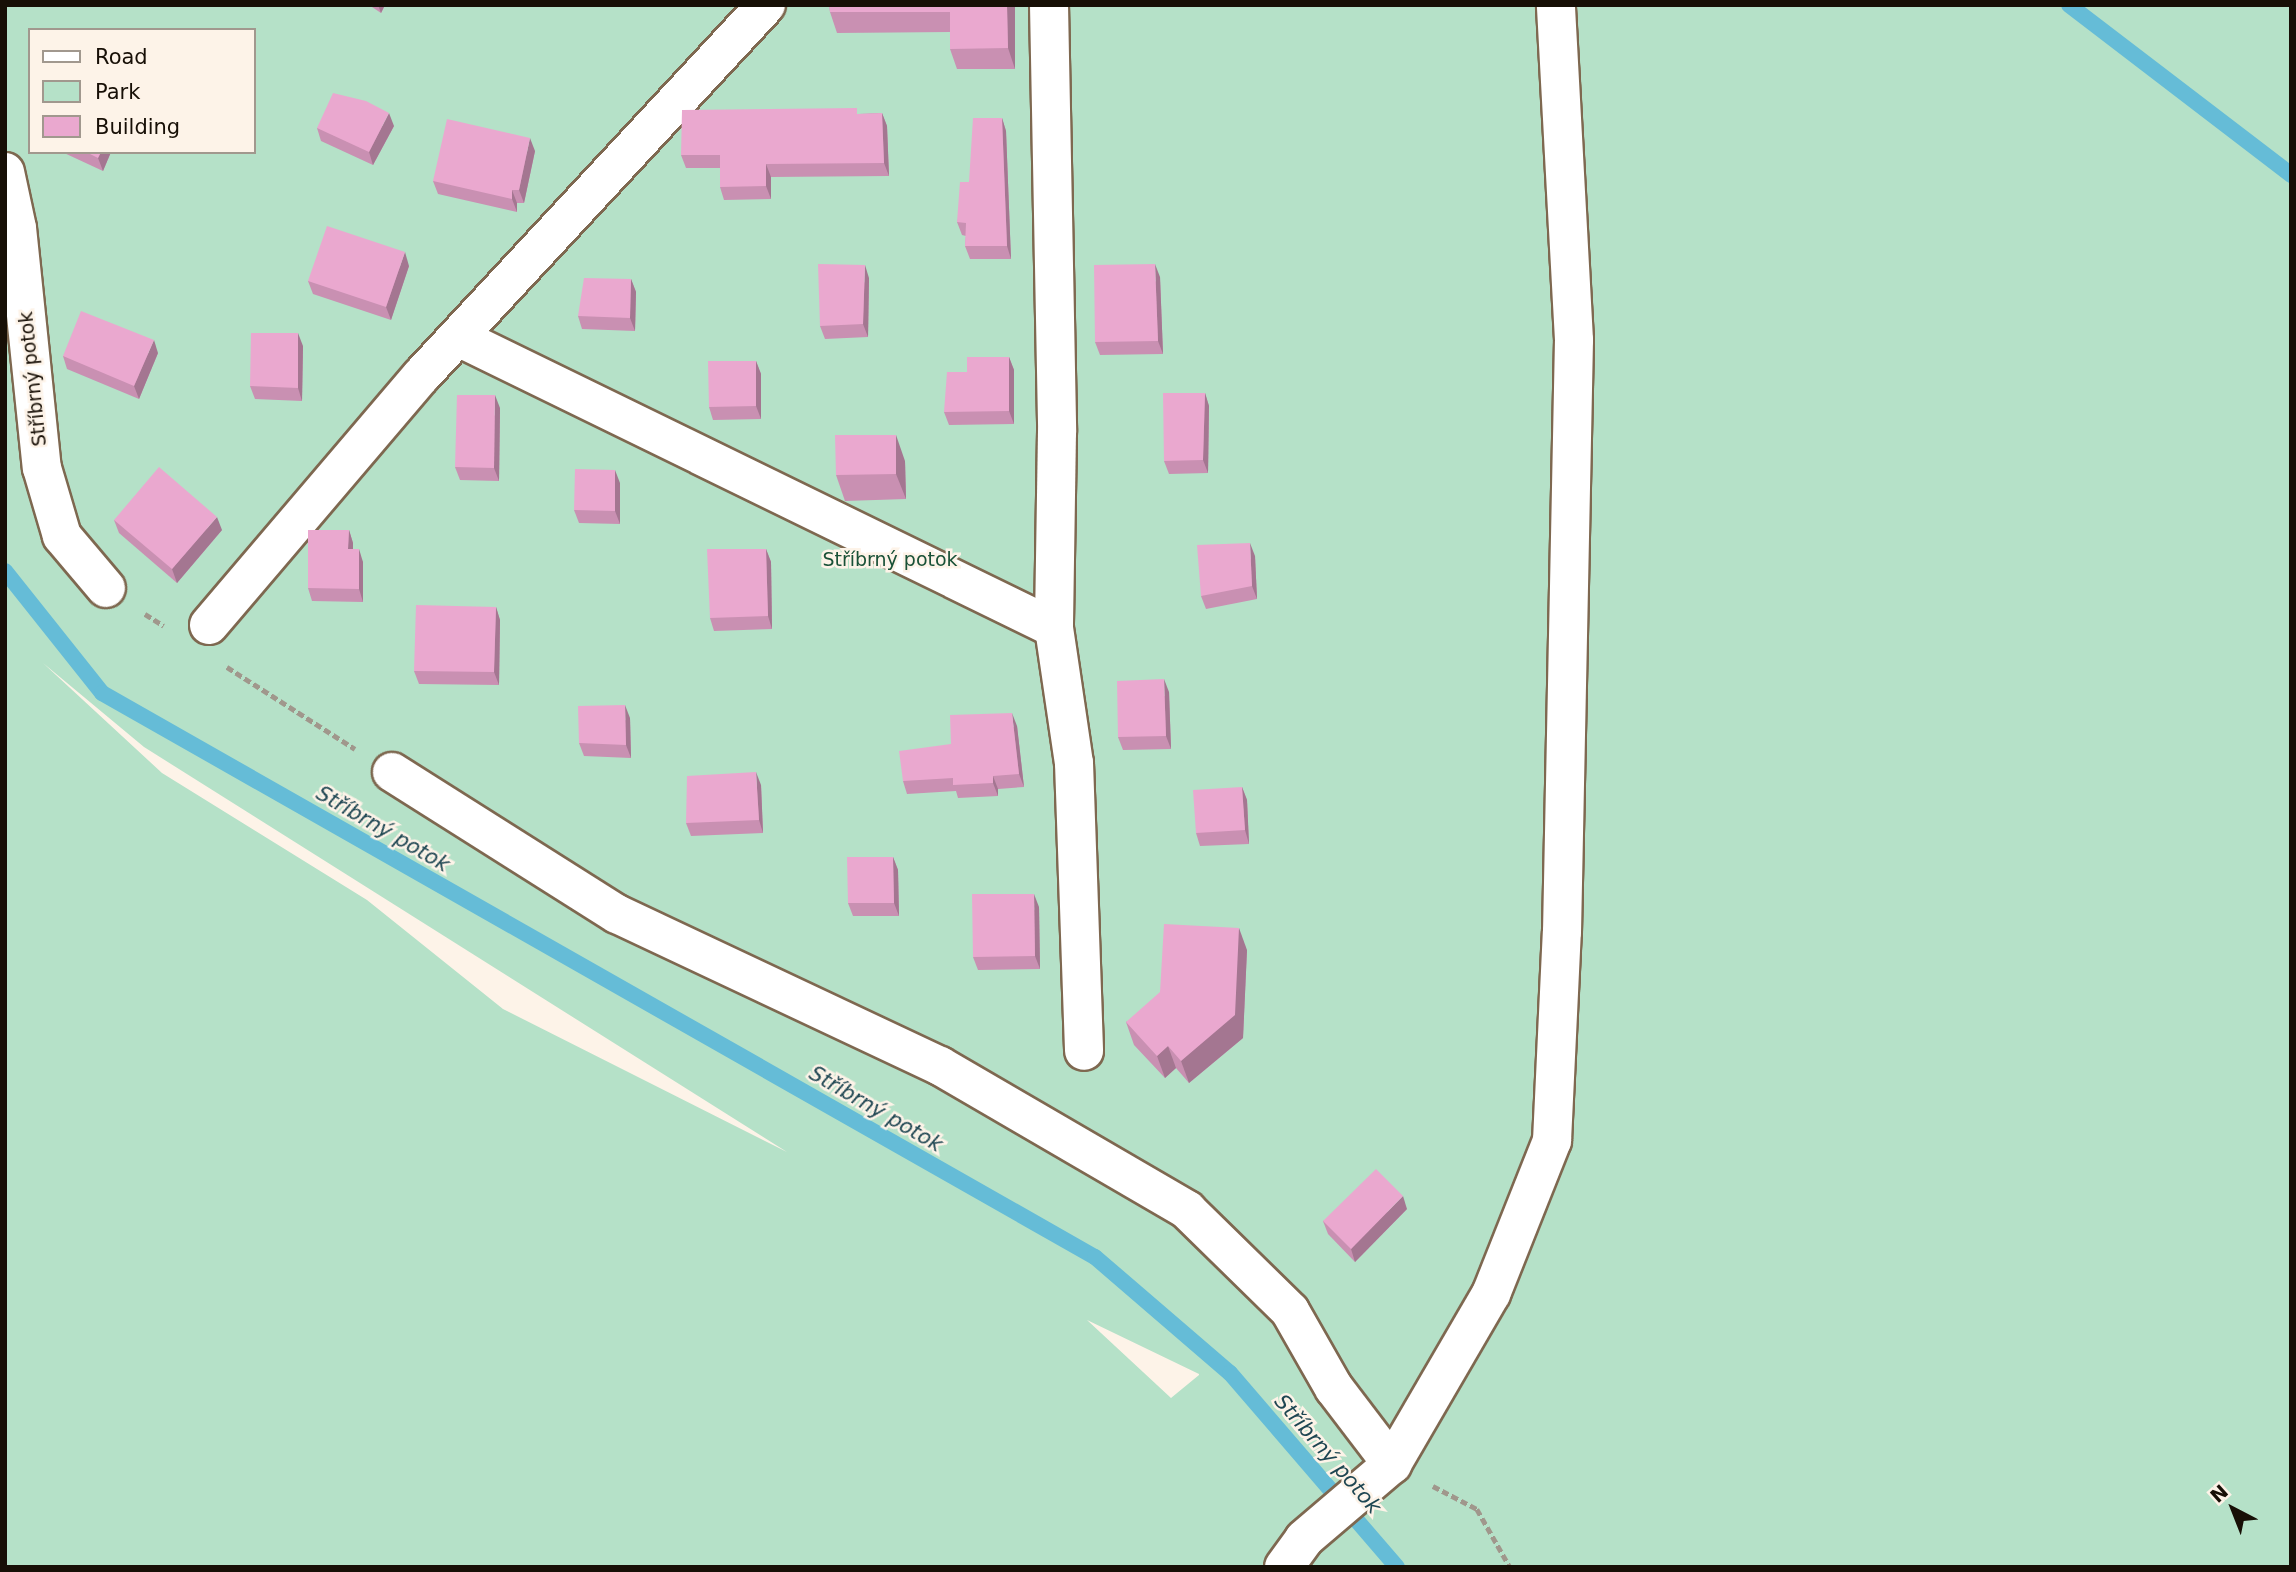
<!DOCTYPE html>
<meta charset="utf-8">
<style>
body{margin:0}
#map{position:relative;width:2296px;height:1572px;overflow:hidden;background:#fdf3e8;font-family:"DejaVu Sans",sans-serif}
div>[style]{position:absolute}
.green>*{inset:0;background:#b5e1c8}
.stream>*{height:16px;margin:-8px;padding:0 8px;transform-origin:8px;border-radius:8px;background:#65bcd7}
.path>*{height:4.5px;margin-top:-2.25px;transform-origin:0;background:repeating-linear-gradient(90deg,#a0978c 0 7px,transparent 0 10.5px)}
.roads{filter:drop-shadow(2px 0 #7e6850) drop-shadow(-2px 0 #7e6850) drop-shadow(0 2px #7e6850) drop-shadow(0 -2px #7e6850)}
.minor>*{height:38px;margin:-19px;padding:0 19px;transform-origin:19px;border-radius:19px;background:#fff}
.wall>*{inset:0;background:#c990b2}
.shaded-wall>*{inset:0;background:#a47691}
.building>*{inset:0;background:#eaa8cf}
span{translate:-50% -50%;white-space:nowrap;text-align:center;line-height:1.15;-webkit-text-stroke:5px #fdf3e8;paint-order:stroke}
.street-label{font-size:19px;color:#170f06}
.park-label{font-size:19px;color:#195137}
.water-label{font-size:21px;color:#1e4652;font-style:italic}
.frame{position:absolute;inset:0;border:7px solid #170f06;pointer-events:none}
.legend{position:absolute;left:28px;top:28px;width:228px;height:126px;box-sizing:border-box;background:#fdf3e8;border:2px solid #a1988e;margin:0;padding:9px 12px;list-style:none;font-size:21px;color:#170f06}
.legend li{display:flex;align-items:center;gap:14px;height:35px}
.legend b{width:35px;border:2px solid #a1988e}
.north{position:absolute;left:2198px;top:1474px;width:70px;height:70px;-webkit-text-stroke:5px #fdf3e8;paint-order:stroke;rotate:318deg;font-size:19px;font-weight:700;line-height:28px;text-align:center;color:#170f06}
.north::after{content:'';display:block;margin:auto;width:24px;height:32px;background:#170f06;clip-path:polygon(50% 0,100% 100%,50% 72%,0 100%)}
</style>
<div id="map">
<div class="green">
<div style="clip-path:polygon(evenodd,5px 5px,2291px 5px,2291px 1567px,5px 1567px,5px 5px,30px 30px,254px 30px,254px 152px,30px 152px,30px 30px,5px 5px,43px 663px,144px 747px,787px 1152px,503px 1009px,367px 900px,162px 773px,43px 663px,5px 5px,1087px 1320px,1199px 1374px,1199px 1375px,1171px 1398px,1087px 1320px)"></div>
</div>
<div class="stream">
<div style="left:2069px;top:5px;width:280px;rotate:37.4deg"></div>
<div style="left:5px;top:571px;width:156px;rotate:51.5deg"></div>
<div style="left:102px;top:693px;width:1142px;rotate:29.6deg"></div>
<div style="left:1095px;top:1257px;width:178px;rotate:40.7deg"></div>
<div style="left:1230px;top:1373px;width:256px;rotate:49.3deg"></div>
</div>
<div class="path">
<div style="left:145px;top:614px;width:22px;rotate:32deg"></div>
<div style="left:227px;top:667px;width:152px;rotate:32.6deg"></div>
<div style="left:1433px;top:1486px;width:50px;rotate:27.6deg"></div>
<div style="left:1477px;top:1509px;width:67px;rotate:60.4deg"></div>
</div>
<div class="roads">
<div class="minor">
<div style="left:1049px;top:5px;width:427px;rotate:88.9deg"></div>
<div style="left:1057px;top:432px;width:196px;rotate:90.9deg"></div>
<div style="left:1054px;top:628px;width:136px;rotate:81.6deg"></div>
<div style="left:1074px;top:763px;width:288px;rotate:88deg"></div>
<div style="left:5px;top:172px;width:57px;rotate:77.9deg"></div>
<div style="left:17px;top:228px;width:241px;rotate:84.1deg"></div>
<div style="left:42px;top:468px;width:71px;rotate:73.6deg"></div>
<div style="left:62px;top:536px;width:68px;rotate:49.8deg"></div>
<div style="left:458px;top:337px;width:663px;rotate:26.02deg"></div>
<div style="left:209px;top:625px;width:328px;rotate:-49.6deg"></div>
<div style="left:422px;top:375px;width:505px;rotate:-47.09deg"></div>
<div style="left:392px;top:772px;width:266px;rotate:32.3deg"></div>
<div style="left:617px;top:914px;width:357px;rotate:25.2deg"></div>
<div style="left:940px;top:1066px;width:286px;rotate:30.2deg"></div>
<div style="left:1187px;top:1210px;width:144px;rotate:44.4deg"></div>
<div style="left:1290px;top:1311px;width:89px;rotate:60.3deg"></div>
<div style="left:1334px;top:1388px;width:96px;rotate:52.7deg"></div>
<div style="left:1284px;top:1567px;width:34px;rotate:-54deg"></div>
<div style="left:1304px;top:1539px;width:116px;rotate:-40.4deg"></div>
<div style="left:1392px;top:1464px;width:197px;rotate:-59.8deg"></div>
<div style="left:1491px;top:1294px;width:165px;rotate:-68.3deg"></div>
<div style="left:1552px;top:1141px;width:209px;rotate:-87.3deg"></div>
<div style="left:1562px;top:932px;width:592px;rotate:-88.84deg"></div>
<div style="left:1574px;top:340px;width:335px;rotate:-93.1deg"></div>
</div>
</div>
<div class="wall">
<div style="clip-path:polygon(369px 5px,385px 5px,381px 13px)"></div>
<div style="clip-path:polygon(829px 5px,1015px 5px,1015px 69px,957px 69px,950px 49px,950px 32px,837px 33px,830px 12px)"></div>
<div style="clip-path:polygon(882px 113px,887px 126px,889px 176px,771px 177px,771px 199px,724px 200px,720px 187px,720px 168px,686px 168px,681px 155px,859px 114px)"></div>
<div style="clip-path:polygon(1002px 118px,1006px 131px,1011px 259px,970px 259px,965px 246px,966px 236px,962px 235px,957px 222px,969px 182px)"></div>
<div style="clip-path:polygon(394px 126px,373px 165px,321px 141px,317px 128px)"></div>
<div style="clip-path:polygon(535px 151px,524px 203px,517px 203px,517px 212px,438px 194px,433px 181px)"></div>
<div style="clip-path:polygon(62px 152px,111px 152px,103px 171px)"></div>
<div style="clip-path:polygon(409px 266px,391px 320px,313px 294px,308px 281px)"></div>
<div style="clip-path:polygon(1160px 277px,1163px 354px,1100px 355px,1095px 342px)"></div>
<div style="clip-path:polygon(869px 278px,868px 337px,825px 339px,820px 326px)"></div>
<div style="clip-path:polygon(631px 279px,636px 292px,635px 331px,582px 329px,578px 316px)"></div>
<div style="clip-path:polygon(303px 346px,302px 401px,255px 399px,250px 386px)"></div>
<div style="clip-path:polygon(158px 353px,139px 399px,67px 369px,63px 356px)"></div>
<div style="clip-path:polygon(1009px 357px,1014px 370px,1014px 424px,949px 425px,944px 412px,967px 372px)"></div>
<div style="clip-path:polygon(756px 361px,761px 374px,761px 419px,713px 420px,709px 407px)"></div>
<div style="clip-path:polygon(1205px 393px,1209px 406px,1208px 473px,1169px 474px,1164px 461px)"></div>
<div style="clip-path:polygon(500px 408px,499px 481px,460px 480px,455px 467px)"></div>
<div style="clip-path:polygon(905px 461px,906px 499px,845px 501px,836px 475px)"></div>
<div style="clip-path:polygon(620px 483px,620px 524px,579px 523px,574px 510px)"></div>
<div style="clip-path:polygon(114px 520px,222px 530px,177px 583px,119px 533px)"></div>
<div style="clip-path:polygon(349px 530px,353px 543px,353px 549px,363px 562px,363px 602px,312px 601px,308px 588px)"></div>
<div style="clip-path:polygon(766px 549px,771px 562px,772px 629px,714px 631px,710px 618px)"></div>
<div style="clip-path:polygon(1255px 556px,1257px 599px,1206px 609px,1201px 596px)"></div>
<div style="clip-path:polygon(496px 607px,500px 620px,499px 685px,419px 684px,414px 671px)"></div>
<div style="clip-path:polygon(1169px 692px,1171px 749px,1123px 750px,1118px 737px)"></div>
<div style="clip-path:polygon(630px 718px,631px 758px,584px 756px,579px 743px)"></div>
<div style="clip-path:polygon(1017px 726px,1024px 787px,998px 789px,998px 796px,958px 798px,956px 791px,907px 794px,903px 781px,951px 744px)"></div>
<div style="clip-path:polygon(761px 785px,763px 833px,691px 836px,686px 823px)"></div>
<div style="clip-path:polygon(1242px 787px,1247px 800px,1249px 844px,1200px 846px,1196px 833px)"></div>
<div style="clip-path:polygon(893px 857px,898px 870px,899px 916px,853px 916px,848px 903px)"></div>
<div style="clip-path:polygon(1039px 907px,1040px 969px,978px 970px,973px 957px)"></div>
<div style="clip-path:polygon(1247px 950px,1243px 1038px,1189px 1083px,1176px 1068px,1165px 1078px,1134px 1045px,1126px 1022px)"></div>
<div style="clip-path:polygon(1407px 1209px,1355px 1262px,1328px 1234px,1323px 1221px)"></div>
</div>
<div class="shaded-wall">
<div style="clip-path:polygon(378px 5px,385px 5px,381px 13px)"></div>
<div style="clip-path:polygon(1007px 5px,1015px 5px,1015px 69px,1008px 48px)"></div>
<div style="clip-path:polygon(389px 113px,394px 126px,373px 165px,369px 152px)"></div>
<div style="clip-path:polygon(882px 113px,887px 126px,889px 176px,884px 163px)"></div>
<div style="clip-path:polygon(1002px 118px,1006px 131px,1011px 259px,1007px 246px)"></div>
<div style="clip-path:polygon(530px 138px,535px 151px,524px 203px,519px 190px)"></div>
<div style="clip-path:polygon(101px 152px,111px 152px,103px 171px,98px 158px)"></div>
<div style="clip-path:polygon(766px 164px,771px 177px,771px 199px,766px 186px)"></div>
<div style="clip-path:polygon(512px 190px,517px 203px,517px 212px,512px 199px)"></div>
<div style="clip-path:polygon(405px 252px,409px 266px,391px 320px,386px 307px)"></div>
<div style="clip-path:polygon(1155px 264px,1160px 277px,1163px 354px,1158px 341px)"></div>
<div style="clip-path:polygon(865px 265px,869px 278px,868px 337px,863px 324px)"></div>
<div style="clip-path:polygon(631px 279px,636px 292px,635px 331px,630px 318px)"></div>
<div style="clip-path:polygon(298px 333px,303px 346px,302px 401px,298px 388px)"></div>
<div style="clip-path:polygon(154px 340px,158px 353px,139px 399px,134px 386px)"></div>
<div style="clip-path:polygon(1009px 357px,1014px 370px,1014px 424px,1009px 411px)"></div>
<div style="clip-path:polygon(756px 361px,761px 374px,761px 419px,756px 406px)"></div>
<div style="clip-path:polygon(1205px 393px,1209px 406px,1208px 473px,1203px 460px)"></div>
<div style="clip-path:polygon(495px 395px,500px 408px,499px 481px,494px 468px)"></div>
<div style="clip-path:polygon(896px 435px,905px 461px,906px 499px,896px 474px)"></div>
<div style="clip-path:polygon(615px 470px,620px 483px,620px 524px,615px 511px)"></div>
<div style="clip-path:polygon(217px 517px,222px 530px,177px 583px,172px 569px)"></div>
<div style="clip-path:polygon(349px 530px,353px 543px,353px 562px,348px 549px)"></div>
<div style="clip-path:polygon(1250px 543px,1255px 556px,1257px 599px,1252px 586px)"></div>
<div style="clip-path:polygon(359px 549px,363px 562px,363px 602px,359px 589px)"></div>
<div style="clip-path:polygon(766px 549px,771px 562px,772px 629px,768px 616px)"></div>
<div style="clip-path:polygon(496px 607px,500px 620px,499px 685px,494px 672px)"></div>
<div style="clip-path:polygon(1164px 679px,1169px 692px,1171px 749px,1166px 736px)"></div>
<div style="clip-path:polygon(625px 705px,630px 718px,631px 758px,626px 745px)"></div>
<div style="clip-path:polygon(1012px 713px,1017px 726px,1024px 787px,1019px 774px)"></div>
<div style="clip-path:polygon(756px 772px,761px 785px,763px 833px,759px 820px)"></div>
<div style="clip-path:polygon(993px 776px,998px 789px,998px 796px,993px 783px)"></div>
<div style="clip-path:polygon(1242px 787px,1247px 800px,1249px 844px,1245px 830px)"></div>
<div style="clip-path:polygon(893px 857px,898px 870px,899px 916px,894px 903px)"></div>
<div style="clip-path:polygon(1034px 894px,1039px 907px,1040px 969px,1035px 956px)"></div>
<div style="clip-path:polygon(1239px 928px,1247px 950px,1243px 1038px,1189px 1083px,1181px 1061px)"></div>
<div style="clip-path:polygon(1168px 1046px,1176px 1068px,1165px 1078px,1157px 1056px)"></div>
<div style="clip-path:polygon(1403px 1196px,1407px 1209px,1355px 1262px,1351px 1249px)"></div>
</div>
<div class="building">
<div style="clip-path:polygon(829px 5px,1007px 5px,1008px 48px,950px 49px,950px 12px,830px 12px)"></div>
<div style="clip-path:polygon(333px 93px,366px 101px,389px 113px,369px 152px,317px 128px)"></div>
<div style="clip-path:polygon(857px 108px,857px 114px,882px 113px,884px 163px,766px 164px,766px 186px,720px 187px,720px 155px,681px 155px,682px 110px)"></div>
<div style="clip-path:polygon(973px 118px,1002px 118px,1007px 246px,965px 246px,966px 223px,957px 222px,960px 182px,969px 182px)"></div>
<div style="clip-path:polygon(447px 119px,530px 138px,519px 190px,512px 190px,512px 199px,433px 181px)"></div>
<div style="clip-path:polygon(86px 152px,101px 152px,98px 158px)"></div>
<div style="clip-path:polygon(327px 226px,405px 252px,386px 307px,308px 281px)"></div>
<div style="clip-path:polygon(818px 264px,865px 265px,863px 324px,820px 326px)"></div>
<div style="clip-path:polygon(1155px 264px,1158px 341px,1095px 342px,1094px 265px)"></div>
<div style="clip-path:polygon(584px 278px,631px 279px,630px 318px,578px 316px)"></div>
<div style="clip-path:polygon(81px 311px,154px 340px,134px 386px,63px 356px)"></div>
<div style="clip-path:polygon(251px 333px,298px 333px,298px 388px,250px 386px)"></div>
<div style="clip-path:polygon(967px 357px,1009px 357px,1009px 411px,944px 412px,947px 372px,967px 372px)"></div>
<div style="clip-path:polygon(708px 361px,756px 361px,756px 406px,709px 407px)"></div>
<div style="clip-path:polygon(1163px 393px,1205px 393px,1203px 460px,1164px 461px)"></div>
<div style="clip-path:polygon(457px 395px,495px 395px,494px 468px,455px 467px)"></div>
<div style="clip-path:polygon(835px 435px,896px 435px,896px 474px,836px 475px)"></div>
<div style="clip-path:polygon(159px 467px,217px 517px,172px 569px,114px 520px)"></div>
<div style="clip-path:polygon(575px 469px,615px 470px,615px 511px,574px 510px)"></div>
<div style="clip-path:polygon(308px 530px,349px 530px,348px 549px,359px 549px,359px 589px,308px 588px)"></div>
<div style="clip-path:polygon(1250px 543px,1252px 586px,1201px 596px,1197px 545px)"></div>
<div style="clip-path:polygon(707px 549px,766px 549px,768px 616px,710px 618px)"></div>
<div style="clip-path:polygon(416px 605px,496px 607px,494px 672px,414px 671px)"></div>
<div style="clip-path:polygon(1164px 679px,1166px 736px,1118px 737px,1117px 681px)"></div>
<div style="clip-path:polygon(625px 705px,626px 745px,579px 743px,578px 706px)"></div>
<div style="clip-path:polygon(1012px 713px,1019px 774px,993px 776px,993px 783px,953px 785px,953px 778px,903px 781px,899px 751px,951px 744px,950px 715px)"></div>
<div style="clip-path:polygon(756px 772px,759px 820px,686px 823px,687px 776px)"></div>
<div style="clip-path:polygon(1242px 787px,1245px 830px,1196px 833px,1193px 790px)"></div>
<div style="clip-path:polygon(847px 857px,893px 857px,894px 903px,848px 903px)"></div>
<div style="clip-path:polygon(972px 894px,1034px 894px,1035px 956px,973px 957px)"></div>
<div style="clip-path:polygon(1164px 924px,1239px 928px,1235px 1015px,1181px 1061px,1168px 1046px,1157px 1056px,1126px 1022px,1160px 992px)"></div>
<div style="clip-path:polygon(1376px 1169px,1403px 1196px,1351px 1249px,1323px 1221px)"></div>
</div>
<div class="street-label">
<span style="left:33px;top:379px;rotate:-96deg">Stříbrný potok</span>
</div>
<div class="park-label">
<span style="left:890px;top:560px">Stříbrný potok</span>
</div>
<div class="water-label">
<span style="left:383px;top:829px;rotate:30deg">Stříbrný potok</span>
<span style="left:876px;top:1109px;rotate:30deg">Stříbrný potok</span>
<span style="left:1328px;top:1454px;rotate:49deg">Stříbrný potok</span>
</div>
<div class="frame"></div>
<ul class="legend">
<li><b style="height:9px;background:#fff"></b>Road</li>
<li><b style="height:19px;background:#b5e1c8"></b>Park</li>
<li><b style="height:19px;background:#eaa8cf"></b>Building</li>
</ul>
<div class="north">N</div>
</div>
